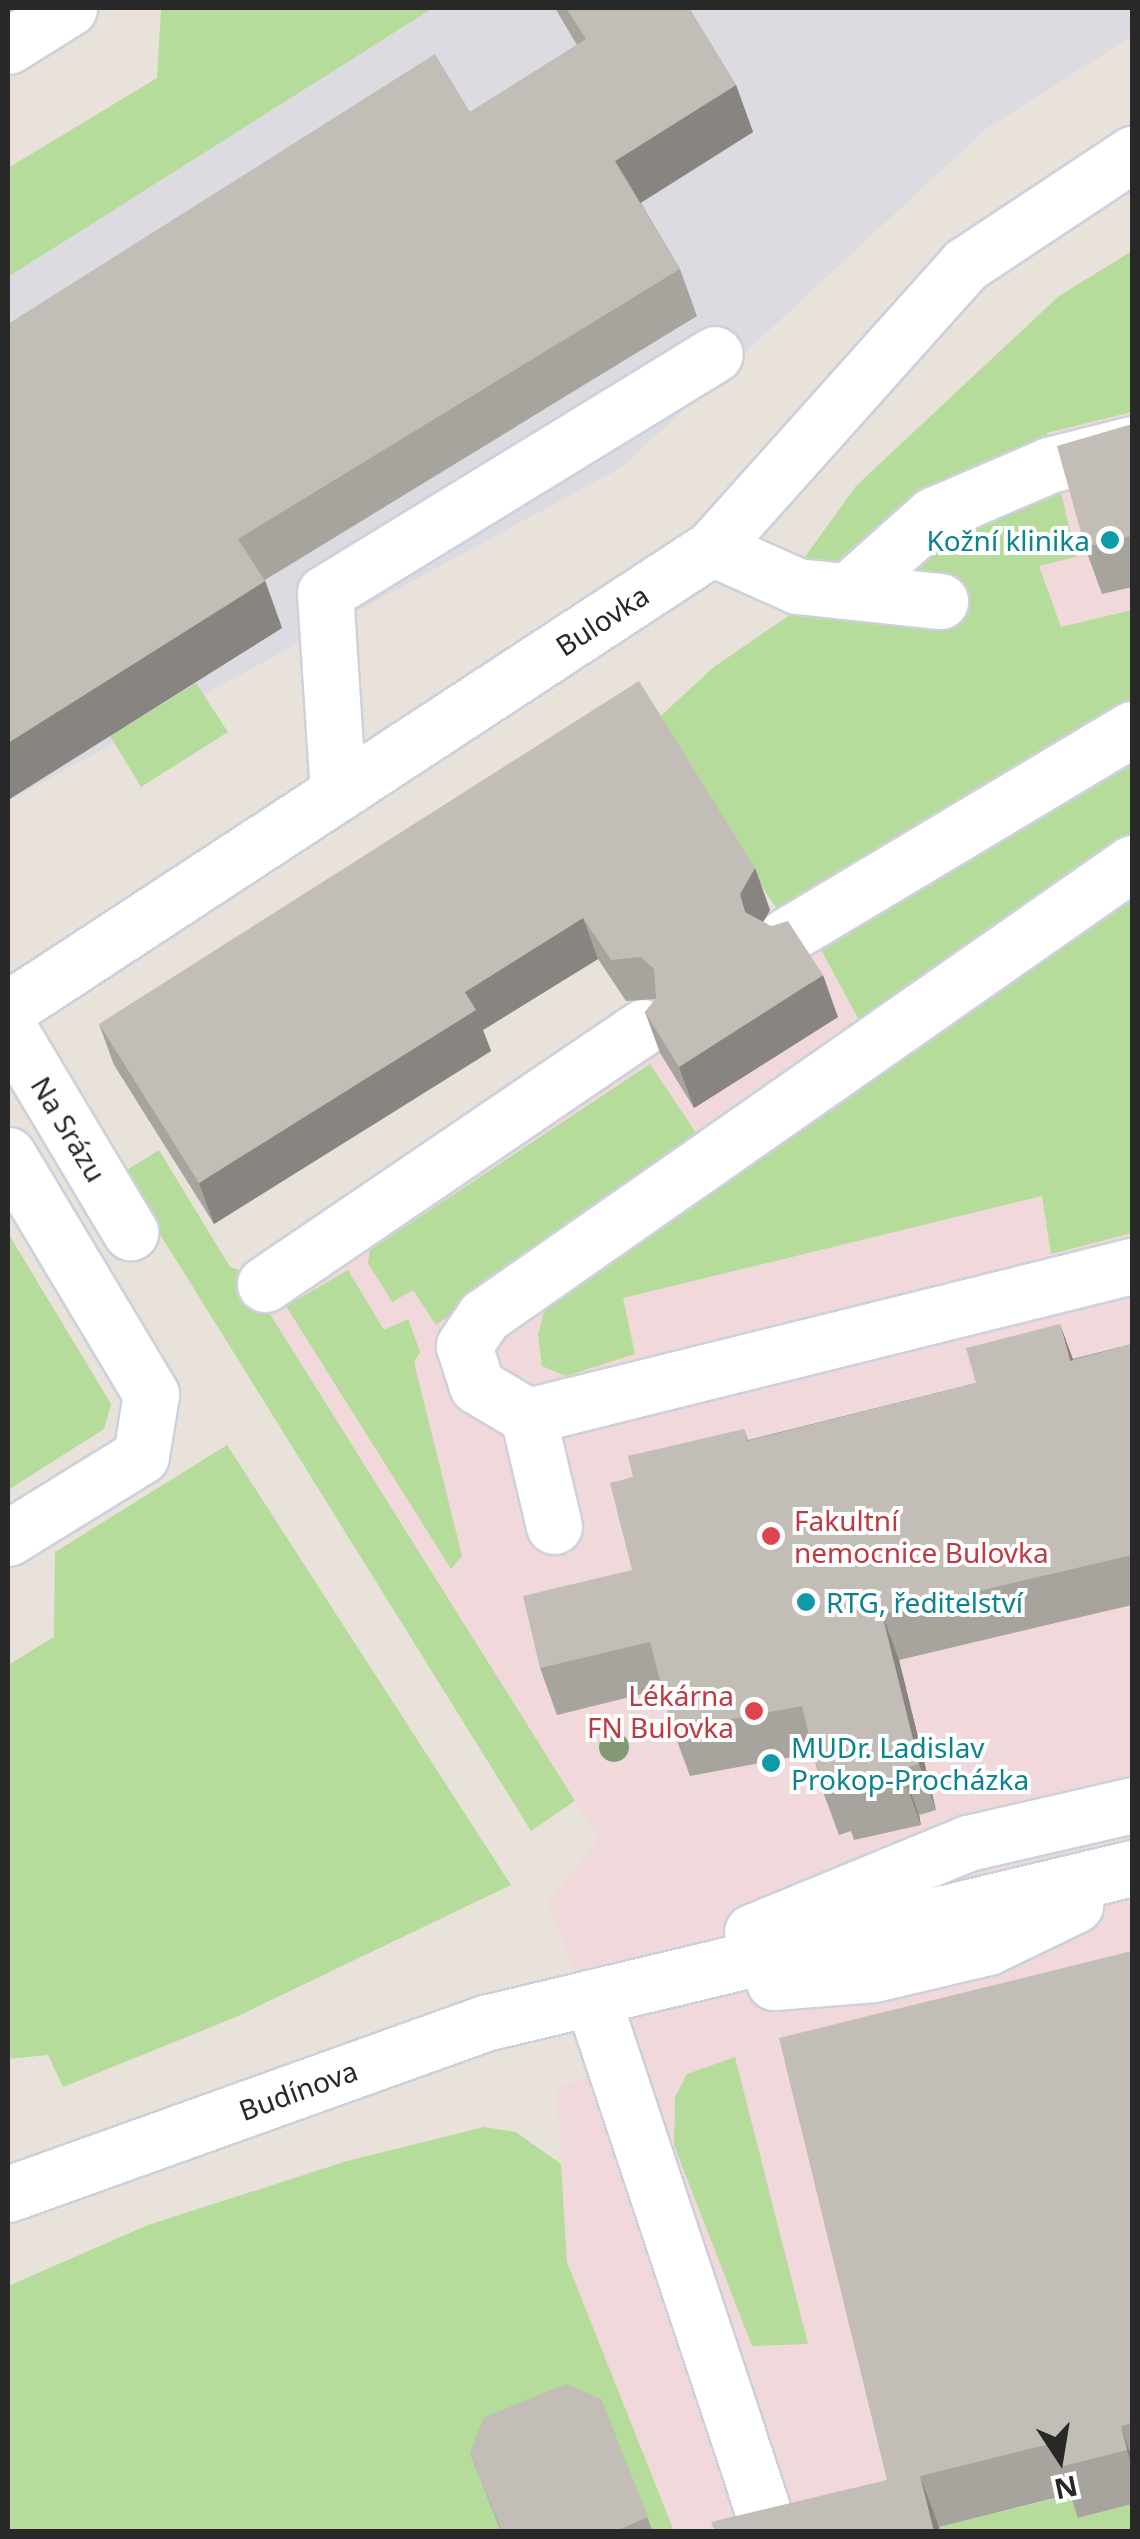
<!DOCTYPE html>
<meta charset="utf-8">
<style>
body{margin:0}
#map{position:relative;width:1140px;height:2539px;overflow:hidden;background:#e9e2db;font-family:"Noto Sans",sans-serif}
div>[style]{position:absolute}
.industrial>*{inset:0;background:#dcdbe2}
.medical>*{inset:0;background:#f0d8db}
.green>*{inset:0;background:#b5dc9b}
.roads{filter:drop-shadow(2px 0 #cdd1dc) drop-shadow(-2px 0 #cdd1dc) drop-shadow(0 2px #cdd1dc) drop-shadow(0 -2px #cdd1dc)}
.minor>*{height:55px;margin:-27.5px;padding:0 27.5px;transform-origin:27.5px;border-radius:27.5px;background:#fff}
.trees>*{width:30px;height:30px;margin:-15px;border-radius:50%;background:#839974}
.wall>*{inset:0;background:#a7a39d}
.shaded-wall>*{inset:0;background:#88847f}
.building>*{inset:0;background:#c2bdb6}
.dots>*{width:28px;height:28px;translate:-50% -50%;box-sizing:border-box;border:5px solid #fff;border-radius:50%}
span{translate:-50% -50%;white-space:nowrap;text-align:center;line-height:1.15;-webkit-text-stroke:8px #fff;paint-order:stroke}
.culture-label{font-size:28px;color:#0d838f}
.right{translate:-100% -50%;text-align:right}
.left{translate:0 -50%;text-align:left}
.street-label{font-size:28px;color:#282828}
.health-label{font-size:28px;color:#be3a42}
.frame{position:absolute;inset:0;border:10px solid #282828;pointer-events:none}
.north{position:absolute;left:1010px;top:2409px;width:100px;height:100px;-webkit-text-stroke:8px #fff;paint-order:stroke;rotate:168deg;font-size:28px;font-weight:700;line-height:40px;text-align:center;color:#282828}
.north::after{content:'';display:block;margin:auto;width:35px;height:45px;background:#282828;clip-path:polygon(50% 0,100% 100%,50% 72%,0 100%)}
</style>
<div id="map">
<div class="industrial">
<div style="clip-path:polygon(433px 8px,1132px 8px,1132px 36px,986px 129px,622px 467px,8px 801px,8px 277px)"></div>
</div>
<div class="medical">
<div style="clip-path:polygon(1132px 251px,1132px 2531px,674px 2531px,567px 2262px,557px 2089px,607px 2068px,548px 1901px,599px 1839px,243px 1271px,841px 880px,714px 667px,807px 603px,856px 486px,1059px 296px)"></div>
</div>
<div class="green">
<div style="clip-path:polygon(161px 8px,433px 8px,8px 277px,8px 168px,157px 78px)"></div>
<div style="clip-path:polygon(1132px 251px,1132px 412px,1047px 433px,1076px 557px,1039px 566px,1061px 627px,1132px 610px,1132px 698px,841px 879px,786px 923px,654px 722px,714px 667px,807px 603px,797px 568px,856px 486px,1059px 296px)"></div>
<div style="clip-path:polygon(196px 683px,228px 732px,141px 787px,110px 736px)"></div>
<div style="clip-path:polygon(1132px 762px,1132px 845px,866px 1033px,821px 950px)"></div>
<div style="clip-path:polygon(1132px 897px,1132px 1233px,1051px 1254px,1042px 1196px,623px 1298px,635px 1354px,566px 1376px,542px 1366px,538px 1335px,546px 1304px)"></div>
<div style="clip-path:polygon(650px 1064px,700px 1139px,436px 1325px,413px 1290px,392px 1302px,368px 1263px,370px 1250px)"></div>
<div style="clip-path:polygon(159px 1150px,230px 1267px,243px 1271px,575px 1801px,531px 1831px,122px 1173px)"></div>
<div style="clip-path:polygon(8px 1233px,111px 1404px,104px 1429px,8px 1490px)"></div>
<div style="clip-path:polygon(348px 1270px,384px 1330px,408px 1319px,420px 1352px,414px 1362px,462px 1556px,451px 1569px,286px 1306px)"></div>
<div style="clip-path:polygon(227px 1445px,511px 1885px,236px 2017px,63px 2087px,48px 2055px,8px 2059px,8px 1665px,54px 1637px,55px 1552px)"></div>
<div style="clip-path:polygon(735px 2057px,808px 2344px,752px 2346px,674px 2145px,675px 2097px,687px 2074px)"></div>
<div style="clip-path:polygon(484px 2127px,516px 2132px,561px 2164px,567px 2262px,674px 2531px,653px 2531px,488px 2469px,478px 2474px,501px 2531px,8px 2531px,8px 2286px,148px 2225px,347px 2161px)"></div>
<div style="clip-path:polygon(1072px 2494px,1079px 2518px,1132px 2504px,1132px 2531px,940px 2532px,939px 2527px)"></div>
</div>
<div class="roads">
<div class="minor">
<div style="left:8px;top:46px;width:72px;rotate:-31.9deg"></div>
<div style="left:712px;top:548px;width:93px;rotate:24.1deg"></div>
<div style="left:797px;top:586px;width:144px;rotate:6deg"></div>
<div style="left:848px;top:591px;width:114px;rotate:-41.8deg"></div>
<div style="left:933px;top:515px;width:126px;rotate:-23.3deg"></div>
<div style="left:1049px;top:465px;width:86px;rotate:-14.2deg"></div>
<div style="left:338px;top:793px;width:200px;rotate:-93.7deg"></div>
<div style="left:325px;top:593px;width:457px;rotate:-31.5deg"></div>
<div style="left:1132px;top:863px;width:791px;rotate:145.04deg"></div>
<div style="left:484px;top:1316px;width:36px;rotate:124deg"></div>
<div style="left:464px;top:1346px;width:42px;rotate:72deg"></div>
<div style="left:477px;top:1386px;width:59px;rotate:30.5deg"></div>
<div style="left:528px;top:1416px;width:622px;rotate:-13.95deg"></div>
<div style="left:786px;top:936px;width:403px;rotate:-30.9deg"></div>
<div style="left:8px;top:1009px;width:842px;rotate:-33.22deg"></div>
<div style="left:712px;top:548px;width:380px;rotate:-48.2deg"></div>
<div style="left:965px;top:265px;width:201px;rotate:-33.6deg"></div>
<div style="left:8px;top:1027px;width:239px;rotate:59.2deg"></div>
<div style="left:8px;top:1155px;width:279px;rotate:59.1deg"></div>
<div style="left:151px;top:1394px;width:63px;rotate:99.2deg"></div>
<div style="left:141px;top:1456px;width:156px;rotate:148.3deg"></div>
<div style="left:265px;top:1284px;width:457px;rotate:-34.2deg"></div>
<div style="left:528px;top:1416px;width:113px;rotate:76.7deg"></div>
<div style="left:752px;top:1932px;width:234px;rotate:-22.4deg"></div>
<div style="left:968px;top:1843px;width:168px;rotate:-13deg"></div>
<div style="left:774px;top:1982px;width:100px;rotate:-4.6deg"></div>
<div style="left:874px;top:1974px;width:117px;rotate:-13.3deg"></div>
<div style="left:988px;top:1947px;width:97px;rotate:-25.8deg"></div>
<div style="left:592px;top:1997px;width:539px;rotate:71.6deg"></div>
<div style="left:8px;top:2194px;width:507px;rotate:-19.72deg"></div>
<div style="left:485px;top:2023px;width:665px;rotate:-13.47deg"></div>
</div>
</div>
<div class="trees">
<div style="left:614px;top:1747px"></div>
</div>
<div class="wall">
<div style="clip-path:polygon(555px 8px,689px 8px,736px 85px,753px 132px,641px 203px,680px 269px,697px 316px,265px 580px,282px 628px,8px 800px,8px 324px,470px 112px,577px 45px)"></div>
<div style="clip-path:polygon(1132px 424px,1132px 587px,1102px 594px,1085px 547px)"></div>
<div style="clip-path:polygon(755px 868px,770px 910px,763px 922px,838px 1017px,694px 1108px,660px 1053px,645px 1012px,656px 999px,626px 1001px,598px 959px,483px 1030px,491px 1051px,214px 1224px,114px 1065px,99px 1024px)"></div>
<div style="clip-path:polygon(1132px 1344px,1132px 1605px,899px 1660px,936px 1810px,919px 1815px,921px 1825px,854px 1840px,851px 1831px,839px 1835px,822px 1789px,813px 1753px,690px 1776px,673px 1730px,662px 1689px,557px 1715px,540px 1668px,632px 1570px,633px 1477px,744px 1429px,748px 1440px)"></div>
<div style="clip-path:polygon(1132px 1951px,1132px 2504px,1078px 2518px,1070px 2494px,939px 2527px,940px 2532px,714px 2532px,887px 2480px)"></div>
<div style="clip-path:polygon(601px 2399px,653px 2532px,501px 2532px,470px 2453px)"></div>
</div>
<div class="shaded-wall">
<div style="clip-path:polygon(736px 85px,753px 132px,632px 208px,615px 161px)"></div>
<div style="clip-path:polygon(265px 581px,282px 628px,8px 800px,8px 743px)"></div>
<div style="clip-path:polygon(755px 868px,770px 910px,755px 936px,745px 912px,740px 894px)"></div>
<div style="clip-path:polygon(583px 918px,598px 959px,483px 1030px,491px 1051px,214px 1224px,199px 1183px,465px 992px)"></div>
<div style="clip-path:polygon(823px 975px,838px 1017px,694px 1108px,679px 1067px)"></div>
<div style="clip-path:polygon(1060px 1324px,1077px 1370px,1070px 1361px)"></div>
<div style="clip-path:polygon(882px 1614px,899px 1660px,936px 1810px,919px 1764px)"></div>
<div style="clip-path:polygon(902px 1769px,919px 1815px,921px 1825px,904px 1778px)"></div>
<div style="clip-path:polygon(1121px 2426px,1132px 2459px,1132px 2466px,1127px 2450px)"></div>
<div style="clip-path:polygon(920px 2476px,939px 2527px,940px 2532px,934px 2532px)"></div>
</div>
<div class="building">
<div style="clip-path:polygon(566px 8px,689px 8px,736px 85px,615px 161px,680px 269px,238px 539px,265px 581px,8px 743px,8px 324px,435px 54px,470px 112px,586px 39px)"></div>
<div style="clip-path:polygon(1132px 424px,1132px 536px,1085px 547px,1057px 446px)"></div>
<div style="clip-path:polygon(639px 681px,755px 868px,740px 894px,745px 912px,771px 926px,788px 921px,823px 975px,679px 1067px,645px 1012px,656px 998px,654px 969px,641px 957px,611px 960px,583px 918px,465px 992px,476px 1010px,199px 1183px,99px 1024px)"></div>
<div style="clip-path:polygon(1060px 1324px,1070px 1361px,1132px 1344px,1132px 1555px,882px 1614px,919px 1764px,902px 1769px,904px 1778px,837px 1794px,835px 1785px,822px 1789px,802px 1706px,673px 1730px,650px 1642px,540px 1668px,523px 1596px,632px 1570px,610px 1483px,633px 1477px,628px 1456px,744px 1429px,747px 1441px,976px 1383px,966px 1348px)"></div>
<div style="clip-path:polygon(1132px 1951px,1132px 2423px,1121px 2426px,1127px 2450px,1060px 2467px,1054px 2443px,920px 2476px,934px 2532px,715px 2532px,711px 2522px,887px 2480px,779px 2038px)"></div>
<div style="clip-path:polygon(566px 2384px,601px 2399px,648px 2517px,614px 2532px,502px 2532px,470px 2453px,483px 2418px)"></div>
</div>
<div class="dots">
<div style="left:1110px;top:540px;background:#0f9aa8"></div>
<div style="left:771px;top:1536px;background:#e0444e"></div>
<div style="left:806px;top:1602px;background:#0f9aa8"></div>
<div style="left:754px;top:1711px;background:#e0444e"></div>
<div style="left:771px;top:1763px;background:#0f9aa8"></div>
</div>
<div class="culture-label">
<span class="right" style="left:1090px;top:540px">Kožní klinika</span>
<span class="left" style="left:826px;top:1602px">RTG, ředitelství</span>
<span class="left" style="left:791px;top:1763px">MUDr. Ladislav<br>Prokop-Procházka</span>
</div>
<div class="street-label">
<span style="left:602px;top:620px;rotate:-33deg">Bulovka</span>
<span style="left:69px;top:1129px;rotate:59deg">Na Srázu</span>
<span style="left:298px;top:2090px;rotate:-20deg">Budínova</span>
</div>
<div class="health-label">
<span class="left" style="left:794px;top:1536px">Fakultní<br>nemocnice Bulovka</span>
<span class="right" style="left:734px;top:1711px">Lékárna<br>FN Bulovka</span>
</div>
<div class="frame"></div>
<div class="north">N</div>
</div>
